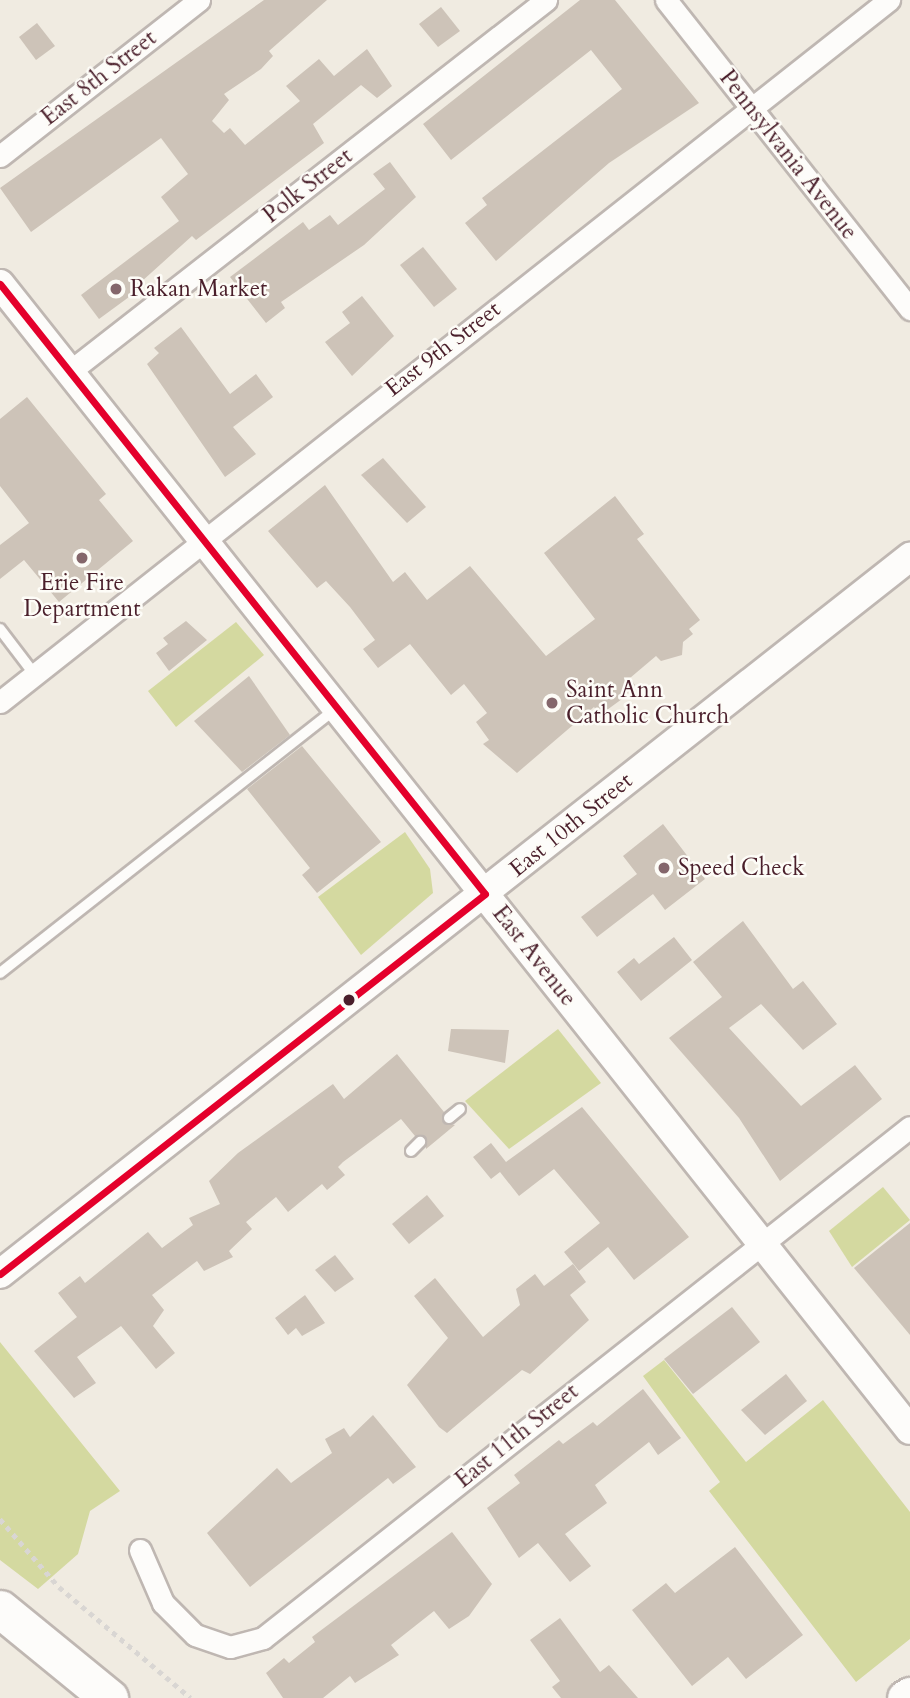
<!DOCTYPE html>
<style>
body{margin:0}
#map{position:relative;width:910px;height:1698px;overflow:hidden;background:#f0ebe1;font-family:Cardo,serif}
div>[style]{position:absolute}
.green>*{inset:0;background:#d4d9a0}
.building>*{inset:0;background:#cdc3b8}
.path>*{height:4.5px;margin-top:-2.25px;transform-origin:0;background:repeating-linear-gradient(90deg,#d9d6d3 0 5px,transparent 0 10px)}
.roads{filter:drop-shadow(2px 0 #bfb7b2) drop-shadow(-2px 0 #bfb7b2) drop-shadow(0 2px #bfb7b2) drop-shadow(0 -2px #bfb7b2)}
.service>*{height:10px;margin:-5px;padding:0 5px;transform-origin:5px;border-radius:5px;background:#fdfcfa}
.minor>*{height:21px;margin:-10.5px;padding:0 10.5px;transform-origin:10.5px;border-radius:10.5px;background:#fdfcfa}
.tertiary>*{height:28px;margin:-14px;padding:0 14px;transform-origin:14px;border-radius:14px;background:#fdfcfa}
.primary>*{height:35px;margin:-17.5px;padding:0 17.5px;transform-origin:17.5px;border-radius:17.5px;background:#fdfcfa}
.trunk>*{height:37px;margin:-18.5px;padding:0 18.5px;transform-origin:18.5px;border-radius:18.5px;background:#fdfcfa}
.bus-1>*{height:7px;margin:-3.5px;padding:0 3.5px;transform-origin:3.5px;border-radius:3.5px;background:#e4002b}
.dots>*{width:19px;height:19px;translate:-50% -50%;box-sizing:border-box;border:4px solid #fdfcf7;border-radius:50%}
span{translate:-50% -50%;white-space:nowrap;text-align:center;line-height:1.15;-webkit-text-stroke:5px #fdfcf7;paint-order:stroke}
.street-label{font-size:23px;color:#4a1f2b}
.poi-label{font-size:23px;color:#4a1f2b}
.left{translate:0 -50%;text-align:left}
</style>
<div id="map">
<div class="green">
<div style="clip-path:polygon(236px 622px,264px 655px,176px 727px,148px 691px)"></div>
<div style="clip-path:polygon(405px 832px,430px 869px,433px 893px,361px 955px,318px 897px)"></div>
<div style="clip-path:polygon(558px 1029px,601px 1083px,509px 1149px,465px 1101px)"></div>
<div style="clip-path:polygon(883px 1187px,910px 1220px,852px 1267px,829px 1231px)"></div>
<div style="clip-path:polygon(0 1342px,120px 1491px,90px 1511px,78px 1554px,38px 1589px,0 1560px)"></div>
<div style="clip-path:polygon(664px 1360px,746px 1462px,823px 1400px,910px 1512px,910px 1639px,856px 1682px,709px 1491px,720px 1482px,643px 1376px)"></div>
</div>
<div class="building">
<div style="clip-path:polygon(264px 0,327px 0,269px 51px,273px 56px,261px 69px,224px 94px,229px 100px,212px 121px,224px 133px,230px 128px,245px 145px,300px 101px,286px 86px,319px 59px,334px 76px,367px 49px,392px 86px,377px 98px,361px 85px,313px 124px,324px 143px,196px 240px,192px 236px,141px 282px,144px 286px,99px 319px,81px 295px,179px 221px,161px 197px,188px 174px,161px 138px,31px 232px,0 188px)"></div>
<div style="clip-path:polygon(580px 0,615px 0,699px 103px,609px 163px,496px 261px,465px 223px,487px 205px,482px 198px,622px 89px,591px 50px,451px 160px,423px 124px)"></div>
<div style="clip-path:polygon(441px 7px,460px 31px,438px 47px,419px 24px)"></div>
<div style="clip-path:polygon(37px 23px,55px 46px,36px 60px,19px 37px)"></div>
<div style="clip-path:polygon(390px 162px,416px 197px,364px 245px,281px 302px,285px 308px,266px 323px,230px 277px,303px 222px,309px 230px,330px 215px,338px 225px,385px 189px,373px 174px)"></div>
<div style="clip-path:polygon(423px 247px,457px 289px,434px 307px,400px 265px)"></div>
<div style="clip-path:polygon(362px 296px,394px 336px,352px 376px,325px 342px,350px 323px,342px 312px)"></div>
<div style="clip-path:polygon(181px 327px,230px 394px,256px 374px,273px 397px,233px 427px,256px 454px,225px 477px,147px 364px,159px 353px,154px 348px)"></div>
<div style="clip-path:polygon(27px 397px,106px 494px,99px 500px,133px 541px,59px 602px,24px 560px,0 579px,0 545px,29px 523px,0 486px,0 419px)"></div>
<div style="clip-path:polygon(383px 458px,426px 507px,407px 523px,361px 475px)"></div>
<div style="clip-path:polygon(325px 485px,393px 582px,405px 572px,427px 600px,470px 566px,546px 656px,595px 619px,544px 553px,615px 496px,644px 534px,637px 539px,700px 620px,689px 629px,693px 634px,683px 642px,682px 655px,661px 661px,656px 656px,630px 678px,635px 685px,622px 699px,600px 715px,594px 707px,517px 773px,483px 744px,489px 740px,476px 722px,487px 713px,464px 684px,451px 695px,410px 644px,378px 668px,363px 649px,375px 640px,350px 607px,326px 581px,317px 588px,268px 531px)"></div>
<div style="clip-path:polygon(186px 621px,207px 640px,169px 671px,156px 653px,168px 644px,163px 638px)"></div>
<div style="clip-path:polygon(249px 676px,290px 735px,242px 772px,194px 721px)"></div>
<div style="clip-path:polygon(302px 746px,381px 842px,317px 893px,302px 875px,310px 868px,247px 789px)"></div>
<div style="clip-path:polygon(663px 824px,705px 879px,665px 910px,653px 894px,597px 937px,581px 917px,637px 874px,623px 856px)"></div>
<div style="clip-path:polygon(743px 921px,793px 989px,803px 981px,837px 1024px,803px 1050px,761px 1004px,729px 1028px,801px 1106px,855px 1065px,882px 1099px,780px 1181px,739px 1118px,669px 1038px,722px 997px,693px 962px)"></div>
<div style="clip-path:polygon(674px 937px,692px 960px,641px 1001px,617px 972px,634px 958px,639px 964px)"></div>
<div style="clip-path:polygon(451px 1029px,509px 1030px,505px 1063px,448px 1051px)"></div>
<div style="clip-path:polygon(397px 1054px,444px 1112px,443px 1123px,455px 1125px,426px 1149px,426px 1137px,415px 1136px,401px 1119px,343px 1162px,338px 1167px,345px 1175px,327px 1190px,322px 1184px,288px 1212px,276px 1197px,246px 1222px,252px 1229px,229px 1251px,233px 1257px,204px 1271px,197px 1261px,152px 1295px,164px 1310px,153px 1326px,175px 1353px,156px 1369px,121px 1326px,77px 1357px,96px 1383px,74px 1398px,34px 1351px,77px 1317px,58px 1293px,80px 1276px,85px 1283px,148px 1232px,162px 1248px,193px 1225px,189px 1218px,220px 1204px,209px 1181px,238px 1153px,333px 1084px,344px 1099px)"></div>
<div style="clip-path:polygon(582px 1107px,689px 1237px,634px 1280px,608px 1247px,579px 1271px,564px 1252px,600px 1223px,554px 1169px,519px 1196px,500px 1172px,491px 1179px,473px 1157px,491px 1143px,506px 1162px)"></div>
<div style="clip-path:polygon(427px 1195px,444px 1216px,409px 1244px,392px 1224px)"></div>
<div style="clip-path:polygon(910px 1223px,910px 1335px,854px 1268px)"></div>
<div style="clip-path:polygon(335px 1255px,354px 1279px,335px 1292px,315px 1270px)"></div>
<div style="clip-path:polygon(573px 1264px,586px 1282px,570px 1295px,589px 1320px,530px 1374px,522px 1370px,447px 1433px,439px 1427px,407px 1385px,448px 1338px,414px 1296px,435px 1278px,483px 1337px,520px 1305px,516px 1289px,535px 1274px,544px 1286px)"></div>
<div style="clip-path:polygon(305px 1295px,325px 1323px,302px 1336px,296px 1328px,288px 1335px,275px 1318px)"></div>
<div style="clip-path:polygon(732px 1307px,760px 1342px,693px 1394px,664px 1359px)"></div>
<div style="clip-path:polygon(786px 1374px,807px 1401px,765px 1435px,741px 1410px)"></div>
<div style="clip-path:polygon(643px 1389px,681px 1438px,658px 1455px,649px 1442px,595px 1485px,607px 1503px,565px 1534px,591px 1566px,570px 1582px,538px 1543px,519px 1558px,487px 1508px,520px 1483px,514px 1475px,559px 1440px,563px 1444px,593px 1422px,597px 1426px)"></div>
<div style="clip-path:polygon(373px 1415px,416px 1467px,393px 1484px,388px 1478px,250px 1587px,207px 1533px,277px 1468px,291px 1483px,332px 1453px,325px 1439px,344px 1428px,350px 1437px)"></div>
<div style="clip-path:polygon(452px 1532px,492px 1584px,469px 1616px,449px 1629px,434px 1611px,391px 1645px,399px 1655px,355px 1683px,350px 1676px,323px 1698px,283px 1698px,266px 1673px,284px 1658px,289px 1663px,315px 1642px,312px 1637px)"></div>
<div style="clip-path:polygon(735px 1547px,803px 1635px,746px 1679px,728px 1657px,692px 1686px,632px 1610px,666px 1583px,675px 1593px)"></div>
<div style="clip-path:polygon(560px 1618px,600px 1672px,609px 1665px,638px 1698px,561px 1698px,552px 1687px,560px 1681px,530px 1640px)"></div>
</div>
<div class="path">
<div style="left:0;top:1519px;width:90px;rotate:49.1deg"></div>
<div style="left:59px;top:1587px;width:172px;rotate:40.1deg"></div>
</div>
<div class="roads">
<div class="service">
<div style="left:0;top:629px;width:58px;rotate:52.7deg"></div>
<div style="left:0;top:973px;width:427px;rotate:-38.2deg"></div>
<div style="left:449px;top:1118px;width:14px;rotate:-39deg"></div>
<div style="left:411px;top:1151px;width:13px;rotate:-45deg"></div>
</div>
<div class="minor">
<div style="left:666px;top:0;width:394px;rotate:51.7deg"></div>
<div style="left:0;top:156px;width:253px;rotate:-38.1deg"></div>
<div style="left:69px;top:372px;width:605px;rotate:-37.95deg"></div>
<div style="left:0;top:702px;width:1133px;rotate:-38.3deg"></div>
<div style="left:140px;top:1550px;width:58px;rotate:66.5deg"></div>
<div style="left:163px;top:1603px;width:45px;rotate:45deg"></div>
<div style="left:195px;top:1635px;width:37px;rotate:19deg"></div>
<div style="left:230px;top:1647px;width:34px;rotate:-15deg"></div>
<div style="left:263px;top:1638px;width:824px;rotate:-38.3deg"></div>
</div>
<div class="tertiary">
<div style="left:0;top:284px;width:1463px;rotate:51.55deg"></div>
<div style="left:0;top:1274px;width:1159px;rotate:-38.24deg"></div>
</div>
<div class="primary">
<div style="left:905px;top:1698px;width:6px;rotate:-31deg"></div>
</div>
<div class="trunk">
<div style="left:0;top:1609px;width:141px;rotate:39.2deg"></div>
</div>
</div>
<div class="bus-1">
<div style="left:0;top:284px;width:779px;rotate:51.51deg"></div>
<div style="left:485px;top:894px;width:616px;rotate:141.92deg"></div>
</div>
<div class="dots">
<div style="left:116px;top:289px;background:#84666b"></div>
<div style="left:82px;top:558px;background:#84666b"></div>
<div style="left:552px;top:703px;background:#84666b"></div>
<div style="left:664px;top:868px;background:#84666b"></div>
<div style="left:349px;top:1000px;background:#4a1f2b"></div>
</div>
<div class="street-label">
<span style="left:99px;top:78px;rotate:-38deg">East 8th Street</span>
<span style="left:788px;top:155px;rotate:52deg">Pennsylvania Avenue</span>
<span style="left:308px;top:186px;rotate:-38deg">Polk Street</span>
<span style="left:443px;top:349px;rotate:-38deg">East 9th Street</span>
<span style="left:571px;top:825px;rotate:-39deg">East 10th Street</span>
<span style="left:534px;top:956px;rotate:52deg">East Avenue</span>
<span style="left:517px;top:1436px;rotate:-39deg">East 11th Street</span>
</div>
<div class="poi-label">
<span class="left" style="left:130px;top:289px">Rakan Market</span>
<span style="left:82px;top:596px">Erie Fire<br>Department</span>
<span class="left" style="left:566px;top:703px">Saint Ann<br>Catholic Church</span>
<span class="left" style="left:678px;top:868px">Speed Check</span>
</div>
</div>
